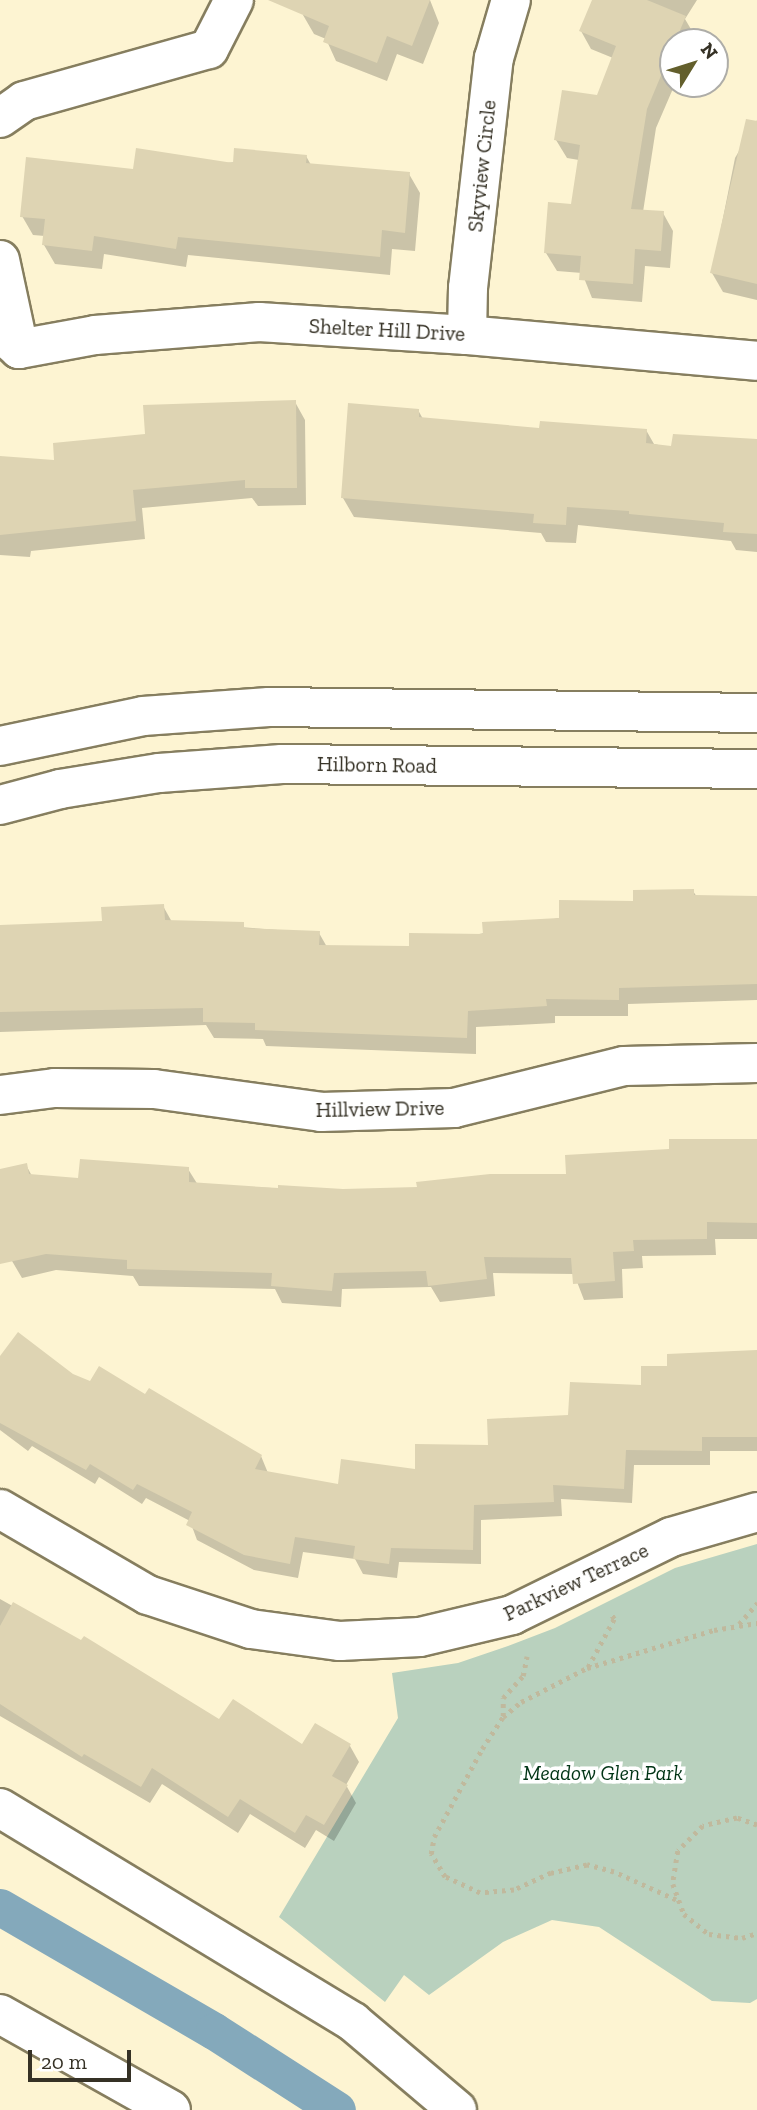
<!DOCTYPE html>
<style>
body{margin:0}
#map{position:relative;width:757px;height:2110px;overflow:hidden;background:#fdf4d2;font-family:"Zilla Slab",serif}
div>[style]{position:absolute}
.green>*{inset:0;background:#b9d1be}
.shadow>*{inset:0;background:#0003}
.canal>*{height:37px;margin:-18.5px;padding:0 18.5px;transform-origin:18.5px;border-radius:18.5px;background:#84a9bb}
.building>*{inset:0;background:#ded4b3}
.path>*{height:4.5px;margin-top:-2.25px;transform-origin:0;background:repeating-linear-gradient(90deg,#c0b99d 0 3.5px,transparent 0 8.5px)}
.roads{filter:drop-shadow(2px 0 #867e5f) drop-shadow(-2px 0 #867e5f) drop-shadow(0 2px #867e5f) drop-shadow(0 -2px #867e5f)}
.minor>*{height:38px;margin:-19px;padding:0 19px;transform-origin:19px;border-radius:19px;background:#fff}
span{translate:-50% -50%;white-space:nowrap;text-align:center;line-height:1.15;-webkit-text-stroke:7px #fff;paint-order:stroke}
.street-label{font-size:21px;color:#353125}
.park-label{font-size:21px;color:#003415;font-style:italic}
.north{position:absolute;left:659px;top:28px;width:70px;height:70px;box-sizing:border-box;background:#fff;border:2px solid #aeada8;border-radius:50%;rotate:52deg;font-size:19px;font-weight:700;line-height:28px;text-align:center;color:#353125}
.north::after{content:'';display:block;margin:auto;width:24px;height:32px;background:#635f2c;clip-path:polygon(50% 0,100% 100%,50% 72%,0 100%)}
.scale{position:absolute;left:28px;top:2050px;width:103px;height:32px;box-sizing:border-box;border:4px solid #353125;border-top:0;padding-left:9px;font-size:21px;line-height:24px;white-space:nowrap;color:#353125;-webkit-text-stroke:5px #fff;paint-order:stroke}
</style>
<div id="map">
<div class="green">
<div style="clip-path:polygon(757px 1544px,757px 1999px,750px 2003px,712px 2001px,599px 1927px,552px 1920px,503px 1942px,429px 1995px,404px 1975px,385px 2002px,279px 1917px,398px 1718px,392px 1673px,458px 1663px,508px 1646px,555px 1628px,675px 1568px)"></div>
</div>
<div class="shadow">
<div style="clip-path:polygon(309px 0,430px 0,439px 23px,423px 64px,397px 54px,387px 81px,336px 61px,326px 39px,314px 34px,303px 15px)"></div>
<div style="clip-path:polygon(594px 0,697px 0,685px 19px,695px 36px,692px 42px,673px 42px,675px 84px,656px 128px,643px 212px,663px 213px,673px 231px,670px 268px,645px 266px,642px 302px,592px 298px,582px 273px,557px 271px,546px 253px,572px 206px,579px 160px,567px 158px,556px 140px,598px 97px,613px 58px,591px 49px,581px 31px)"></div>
<div style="clip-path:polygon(757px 120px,757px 300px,723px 292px,712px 273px,735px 158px)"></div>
<div style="clip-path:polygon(306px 156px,311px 165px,409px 174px,420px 193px,415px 251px,392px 249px,390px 275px,188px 255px,186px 267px,104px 254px,102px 269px,55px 264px,44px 245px,45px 236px,33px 235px,22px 216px,134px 171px)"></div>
<div style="clip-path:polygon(295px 402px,305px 420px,306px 505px,258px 506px,252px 498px,142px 508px,145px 539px,31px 551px,30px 557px,0 555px,0 458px,56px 462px)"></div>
<div style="clip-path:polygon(418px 410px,423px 419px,541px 430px,646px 430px,654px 444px,672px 448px,757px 441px,757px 552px,736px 550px,731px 541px,578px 525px,576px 543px,546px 542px,541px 533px,354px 517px,343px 498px)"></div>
<div style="clip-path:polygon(693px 891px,697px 897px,757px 898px,757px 1000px,628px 1004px,628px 1016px,555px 1016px,555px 1023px,476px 1027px,476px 1054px,266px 1046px,263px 1039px,214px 1038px,206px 1025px,0 1032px,0 938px,104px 922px,163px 906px,172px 922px,319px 933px,327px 947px,410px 948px)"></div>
<div style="clip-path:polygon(757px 1141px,757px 1239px,715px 1239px,716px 1255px,642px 1256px,643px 1268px,622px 1269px,623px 1298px,584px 1300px,574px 1274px,493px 1273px,495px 1296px,440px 1302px,431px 1287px,342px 1289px,341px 1307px,282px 1303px,275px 1289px,139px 1286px,133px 1276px,56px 1270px,22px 1278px,12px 1261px,0 1207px,0 1171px,26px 1165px,32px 1176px,80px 1180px,188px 1169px,198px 1185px,343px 1191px,419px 1189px,568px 1176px,671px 1151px)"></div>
<div style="clip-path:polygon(757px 1353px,757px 1451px,710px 1451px,710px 1465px,634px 1465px,632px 1503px,561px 1499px,562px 1516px,481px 1520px,481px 1564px,399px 1562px,397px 1578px,363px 1574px,355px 1559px,303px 1552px,298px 1578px,254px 1570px,197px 1540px,190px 1521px,146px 1498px,142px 1504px,99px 1477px,95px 1484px,32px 1446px,28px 1451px,0 1430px,0 1359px,145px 1397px,261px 1456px,268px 1473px,339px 1486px,416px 1471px,490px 1447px,643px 1387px,668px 1368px)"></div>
<div style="clip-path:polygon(0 1599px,220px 1722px,303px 1747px,350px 1746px,359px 1762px,346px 1785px,356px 1803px,334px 1841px,316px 1830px,305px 1848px,250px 1814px,238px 1833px,162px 1784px,150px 1803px,0 1716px)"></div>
</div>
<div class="canal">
<div style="left:0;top:1907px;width:247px;rotate:30.1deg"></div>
<div style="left:214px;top:2031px;width:146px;rotate:32.7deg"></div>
</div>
<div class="building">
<div style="clip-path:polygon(268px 0,430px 0,412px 46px,387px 36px,377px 63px,323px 42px,329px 26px)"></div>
<div style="clip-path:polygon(592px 0,647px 0,686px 16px,647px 109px,631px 209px,664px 211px,661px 251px,635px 249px,633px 284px,579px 280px,581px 256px,544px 253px,548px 202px,571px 204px,580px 145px,554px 140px,562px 90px,597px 95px,616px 46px,579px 31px)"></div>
<div style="clip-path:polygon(746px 119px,757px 121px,757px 284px,710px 273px)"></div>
<div style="clip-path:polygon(136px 148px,233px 163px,234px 148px,307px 155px,306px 163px,410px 172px,405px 233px,382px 230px,380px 257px,178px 237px,176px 249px,94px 236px,92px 251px,42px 245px,45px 219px,20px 217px,26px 157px,133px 169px)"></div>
<div style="clip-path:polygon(296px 400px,297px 488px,245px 488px,245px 480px,133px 490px,136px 521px,0 535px,0 456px,54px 460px,53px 443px,145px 434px,143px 405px)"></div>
<div style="clip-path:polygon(348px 403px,419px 409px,419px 417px,539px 428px,540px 421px,647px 429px,646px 443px,671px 446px,673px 434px,757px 439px,757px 534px,723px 532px,724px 523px,629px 514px,629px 511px,567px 507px,566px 525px,533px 523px,534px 514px,341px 498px)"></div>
<div style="clip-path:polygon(694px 889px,694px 895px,757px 896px,757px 984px,619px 988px,619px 1000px,546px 999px,547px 1006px,468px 1011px,467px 1038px,255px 1030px,255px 1023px,203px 1022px,203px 1008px,0 1012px,0 925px,102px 921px,101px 907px,164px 904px,165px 920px,244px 922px,244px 928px,320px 931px,319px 945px,409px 946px,409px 933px,483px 934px,482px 922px,559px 918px,559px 900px,633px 901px,633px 890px)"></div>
<div style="clip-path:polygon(669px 1139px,757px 1139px,757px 1223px,707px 1222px,707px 1239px,633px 1240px,634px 1251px,613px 1252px,615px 1281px,573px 1284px,571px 1258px,484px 1257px,487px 1279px,428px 1286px,426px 1271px,334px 1273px,332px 1291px,271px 1286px,272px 1273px,127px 1269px,127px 1260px,46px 1254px,0 1264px,0 1169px,27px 1163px,29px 1174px,78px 1178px,80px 1159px,189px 1167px,189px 1182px,278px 1188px,278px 1185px,343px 1189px,417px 1187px,416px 1182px,490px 1174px,566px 1174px,565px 1155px,669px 1149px)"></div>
<div style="clip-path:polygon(18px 1332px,73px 1374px,90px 1381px,99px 1366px,145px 1394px,149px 1388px,262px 1455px,255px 1469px,338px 1484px,341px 1459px,415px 1469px,415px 1444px,488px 1445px,487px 1419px,568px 1415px,570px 1382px,641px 1385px,641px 1366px,667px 1366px,667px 1354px,757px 1350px,757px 1437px,702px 1437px,702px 1451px,626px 1450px,624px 1489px,553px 1485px,554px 1502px,474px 1505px,473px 1550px,391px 1548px,389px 1564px,353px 1559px,355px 1546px,295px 1537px,290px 1564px,244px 1555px,186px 1525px,192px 1512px,137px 1484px,133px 1490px,90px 1464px,86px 1470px,0 1423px,0 1356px)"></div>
<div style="clip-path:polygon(13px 1602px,81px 1640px,84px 1636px,219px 1719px,233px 1699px,302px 1744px,315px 1723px,351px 1744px,332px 1776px,348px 1785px,324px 1825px,306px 1815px,295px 1833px,240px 1799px,228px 1817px,152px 1768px,141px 1787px,84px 1754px,82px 1757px,0 1704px,0 1626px)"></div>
</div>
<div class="path">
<div style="left:739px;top:1624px;width:28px;rotate:-49deg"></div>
<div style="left:588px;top:1667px;width:55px;rotate:-61.6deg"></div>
<div style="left:614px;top:1619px;width:6px;rotate:-121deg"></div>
<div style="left:503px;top:1716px;width:18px;rotate:-90deg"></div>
<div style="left:503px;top:1698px;width:30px;rotate:-48deg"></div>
<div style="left:523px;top:1676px;width:20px;rotate:-79deg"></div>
<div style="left:757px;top:1825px;width:21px;rotate:-161deg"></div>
<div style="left:737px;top:1818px;width:35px;rotate:167deg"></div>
<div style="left:703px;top:1826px;width:35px;rotate:135deg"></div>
<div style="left:678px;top:1851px;width:33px;rotate:99deg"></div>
<div style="left:673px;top:1884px;width:32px;rotate:70deg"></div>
<div style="left:684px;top:1914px;width:32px;rotate:39deg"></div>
<div style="left:709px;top:1934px;width:33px;rotate:7deg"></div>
<div style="left:742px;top:1938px;width:16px;rotate:-18deg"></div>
<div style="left:676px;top:1900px;width:68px;rotate:-155.7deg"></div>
<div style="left:614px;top:1872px;width:28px;rotate:-165deg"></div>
<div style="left:587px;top:1865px;width:37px;rotate:167deg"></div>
<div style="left:551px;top:1873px;width:41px;rotate:155.3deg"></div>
<div style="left:514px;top:1890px;width:34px;rotate:175deg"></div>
<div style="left:480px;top:1893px;width:38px;rotate:-155deg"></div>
<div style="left:445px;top:1877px;width:27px;rotate:-121deg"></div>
<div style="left:431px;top:1854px;width:17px;rotate:-80deg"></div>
<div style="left:434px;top:1837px;width:100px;rotate:-61.4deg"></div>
<div style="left:482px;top:1749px;width:38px;rotate:-57deg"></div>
<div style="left:503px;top:1717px;width:23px;rotate:-40deg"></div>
<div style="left:521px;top:1702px;width:74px;rotate:-27.3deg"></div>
<div style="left:587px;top:1668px;width:133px;rotate:-16.7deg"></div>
<div style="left:714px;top:1630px;width:44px;rotate:-9.2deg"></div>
</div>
<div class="roads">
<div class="minor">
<div style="left:0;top:118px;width:29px;rotate:-35deg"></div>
<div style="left:24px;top:101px;width:192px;rotate:-15.7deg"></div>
<div style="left:209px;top:49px;width:55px;rotate:-63deg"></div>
<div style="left:0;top:260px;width:91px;rotate:77.9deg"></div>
<div style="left:19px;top:349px;width:25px;rotate:-138deg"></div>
<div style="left:467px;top:335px;width:47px;rotate:-88.8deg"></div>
<div style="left:468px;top:288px;width:231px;rotate:-83.6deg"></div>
<div style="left:494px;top:58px;width:60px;rotate:-73.7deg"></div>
<div style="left:19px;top:349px;width:77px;rotate:-10.4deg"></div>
<div style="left:95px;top:335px;width:165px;rotate:-4.5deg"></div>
<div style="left:259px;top:322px;width:208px;rotate:3.6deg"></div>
<div style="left:467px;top:335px;width:291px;rotate:5.1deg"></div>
<div style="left:0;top:746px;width:146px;rotate:-11.8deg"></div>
<div style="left:143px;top:716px;width:126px;rotate:-4.1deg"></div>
<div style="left:269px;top:707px;width:488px;rotate:0.7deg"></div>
<div style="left:0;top:805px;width:62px;rotate:-14.9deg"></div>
<div style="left:60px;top:789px;width:100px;rotate:-9.2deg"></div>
<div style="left:159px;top:773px;width:123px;rotate:-4.2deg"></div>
<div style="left:282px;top:764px;width:475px;rotate:0.6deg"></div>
<div style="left:0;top:1095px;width:55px;rotate:-7.3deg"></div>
<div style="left:55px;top:1088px;width:99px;rotate:0.6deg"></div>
<div style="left:154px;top:1089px;width:169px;rotate:7.8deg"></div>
<div style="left:321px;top:1112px;width:133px;rotate:-1.7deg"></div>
<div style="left:454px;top:1108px;width:175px;rotate:-13.9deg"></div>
<div style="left:624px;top:1066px;width:133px;rotate:-1.3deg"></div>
<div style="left:0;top:1509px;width:171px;rotate:30.2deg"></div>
<div style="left:148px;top:1595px;width:108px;rotate:18.3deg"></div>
<div style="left:251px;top:1629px;width:90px;rotate:7.7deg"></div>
<div style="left:340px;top:1641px;width:80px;rotate:-2.9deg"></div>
<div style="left:420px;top:1637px;width:95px;rotate:-13.4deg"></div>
<div style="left:512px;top:1615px;width:177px;rotate:-26.1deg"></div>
<div style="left:671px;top:1537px;width:90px;rotate:-16.2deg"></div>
<div style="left:0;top:1808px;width:413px;rotate:31.2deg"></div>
<div style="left:353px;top:2022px;width:136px;rotate:40.2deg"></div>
<div style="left:0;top:2014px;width:196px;rotate:29.3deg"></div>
</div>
</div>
<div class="street-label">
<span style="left:482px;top:166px;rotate:-84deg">Skyview Circle</span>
<span style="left:387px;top:330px;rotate:3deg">Shelter Hill Drive</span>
<span style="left:377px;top:765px;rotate:1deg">Hilborn Road</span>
<span style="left:380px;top:1109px;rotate:-1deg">Hillview Drive</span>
<span style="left:576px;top:1582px;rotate:-25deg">Parkview Terrace</span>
</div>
<div class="park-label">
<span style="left:603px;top:1773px">Meadow Glen Park</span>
</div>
<div class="north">N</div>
<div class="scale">20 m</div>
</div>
